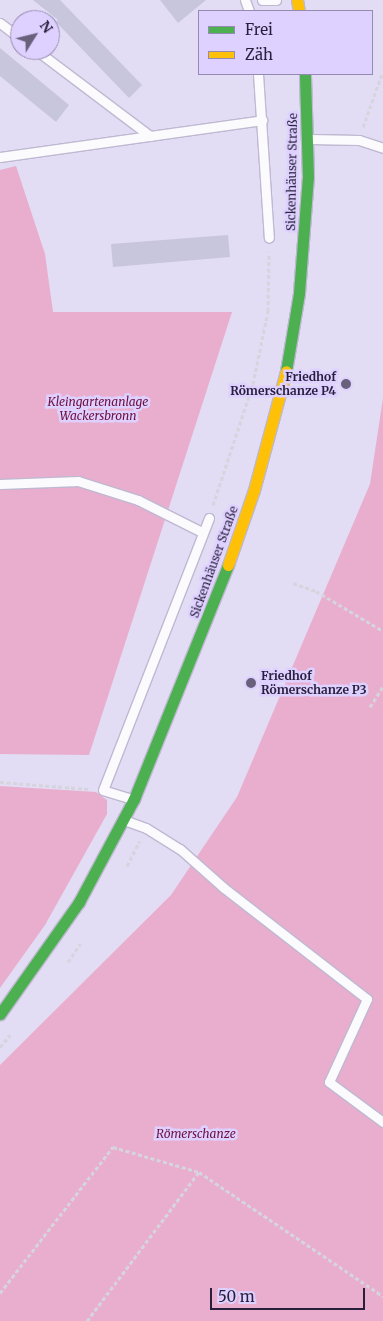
<!DOCTYPE html>
<meta charset="utf-8">
<style>
body{margin:0}
#map{position:relative;width:383px;height:1321px;overflow:hidden;background:#e2dcf4;font-family:Merriweather,serif}
div>[style]{position:absolute}
.green>*{inset:0;background:#e9aece}
.building>*{inset:0;background:#c8c6dd}
.path>*{height:3px;margin-top:-1.5px;transform-origin:0;background:repeating-linear-gradient(90deg,#d6d4dc 0 4px,transparent 0 6.5px)}
.roads{filter:drop-shadow(1px 0 #bfb8d1) drop-shadow(-1px 0 #bfb8d1) drop-shadow(0 1px #bfb8d1) drop-shadow(0 -1px #bfb8d1)}
.lane>*{height:9px;margin:-4.5px;padding:0 4.5px;transform-origin:4.5px;border-radius:4.5px;background:#fbfafd}
.fast>*{height:11px;margin:-5.5px;padding:0 5.5px;transform-origin:5.5px;border-radius:5.5px;background:#4caf50}
.slow>*{height:11px;margin:-5.5px;padding:0 5.5px;transform-origin:5.5px;border-radius:5.5px;background:#ffc107}
.dots>*{width:14px;height:14px;translate:-50% -50%;box-sizing:border-box;border:2px solid #ded1ff;border-radius:50%}
span{translate:-50% -50%;white-space:nowrap;text-align:center;line-height:1.15;-webkit-text-stroke:5px #ded1ff;paint-order:stroke}
.street-label{font-size:12px;color:#281f3c}
.poi-label{font-size:12px;color:#281f3c;font-weight:700}
.right{translate:-100% -50%;text-align:right}
.left{translate:0 -50%;text-align:left}
.park-label{font-size:12px;color:#6f0e3d;font-style:italic}
.legend{position:absolute;left:198px;top:10px;width:175px;height:65px;box-sizing:border-box;background:#ded1ff;border:1px solid #958ab1;margin:0;padding:6px 9px;list-style:none;font-size:15px;color:#281f3c}
.legend li{display:flex;align-items:center;gap:10px;height:25px}
.legend b{width:25px;border:1px solid #958ab1}
.north{position:absolute;left:10px;top:10px;width:50px;height:50px;box-sizing:border-box;background:#ded1ff;border:1px solid #958ab1;border-radius:50%;rotate:54deg;font-size:14px;font-weight:700;line-height:20px;text-align:center;color:#281f3c}
.north::after{content:'';display:block;margin:auto;width:18px;height:22px;background:#69617c;clip-path:polygon(50% 0,100% 100%,50% 72%,0 100%)}
.scale{position:absolute;left:210px;top:1288px;width:155px;height:22px;box-sizing:border-box;border:2px solid #281f3c;border-top:0;padding-left:6px;font-size:15px;line-height:18px;white-space:nowrap;color:#281f3c;-webkit-text-stroke:4px #ded1ff;paint-order:stroke}
</style>
<div id="map">
<div class="green">
<div style="clip-path:polygon(16px 166px,45px 254px,53px 312px,232px 312px,89px 755px,0 754px,0 170px)"></div>
<div style="clip-path:polygon(383px 398px,383px 1321px,0 1321px,0 1065px,171px 895px,237px 797px,370px 484px)"></div>
<div style="clip-path:polygon(0 786px,96px 792px,107px 800px,107px 814px,45px 925px,0 988px)"></div>
</div>
<div class="building">
<div style="clip-path:polygon(33px 0,60px 0,142px 85px,129px 98px,56px 22px,58px 20px)"></div>
<div style="clip-path:polygon(160px 0,206px 0,178px 23px)"></div>
<div style="clip-path:polygon(0 48px,69px 105px,56px 122px,0 76px)"></div>
<div style="clip-path:polygon(228px 235px,230px 257px,113px 267px,111px 244px)"></div>
</div>
<div class="path">
<div style="left:363px;top:127px;width:59px;rotate:-70.3deg"></div>
<div style="left:213px;top:505px;width:127px;rotate:-71.7deg"></div>
<div style="left:253px;top:384px;width:75px;rotate:-78.4deg"></div>
<div style="left:268px;top:311px;width:59px;rotate:-89deg"></div>
<div style="left:293px;top:583px;width:24px;rotate:19deg"></div>
<div style="left:316px;top:591px;width:78px;rotate:30.8deg"></div>
<div style="left:370px;top:707px;width:25px;rotate:-58deg"></div>
<div style="left:0;top:782px;width:89px;rotate:4.5deg"></div>
<div style="left:127px;top:866px;width:28px;rotate:-63deg"></div>
<div style="left:68px;top:962px;width:22px;rotate:-56deg"></div>
<div style="left:0;top:1047px;width:16px;rotate:-50deg"></div>
<div style="left:0;top:1293px;width:185px;rotate:-52.3deg"></div>
<div style="left:113px;top:1147px;width:90px;rotate:16.2deg"></div>
<div style="left:87px;top:1321px;width:186px;rotate:-53.1deg"></div>
<div style="left:199px;top:1172px;width:222px;rotate:34deg"></div>
</div>
<div class="roads">
<div class="lane">
<div style="left:245px;top:0;width:12px;rotate:70deg"></div>
<div style="left:262px;top:0;width:14px"></div>
<div style="left:0;top:23px;width:25px;rotate:37deg"></div>
<div style="left:36px;top:50px;width:143px;rotate:37deg"></div>
<div style="left:258px;top:74px;width:164px;rotate:86.2deg"></div>
<div style="left:310px;top:139px;width:49px;rotate:1.2deg"></div>
<div style="left:359px;top:140px;width:25px;rotate:18deg"></div>
<div style="left:0;top:157px;width:265px;rotate:-8deg"></div>
<div style="left:0;top:484px;width:78px;rotate:-2.2deg"></div>
<div style="left:78px;top:481px;width:63px;rotate:17.6deg"></div>
<div style="left:138px;top:500px;width:72px;rotate:26.6deg"></div>
<div style="left:132px;top:799px;width:30px;rotate:-163deg"></div>
<div style="left:103px;top:790px;width:292px;rotate:-68.7deg"></div>
<div style="left:124px;top:820px;width:23px;rotate:20deg"></div>
<div style="left:146px;top:828px;width:40px;rotate:32deg"></div>
<div style="left:180px;top:849px;width:59px;rotate:41.6deg"></div>
<div style="left:224px;top:888px;width:181px;rotate:37.8deg"></div>
<div style="left:367px;top:999px;width:91px;rotate:114.6deg"></div>
<div style="left:329px;top:1082px;width:67px;rotate:36.5deg"></div>
</div>
<div class="fast">
<div style="left:286px;top:371px;width:79px;rotate:-80.5deg"></div>
<div style="left:299px;top:293px;width:116px;rotate:-85.6deg"></div>
<div style="left:308px;top:177px;width:103px;rotate:-91.7deg"></div>
<div style="left:0;top:1014px;width:137px;rotate:-54.8deg"></div>
<div style="left:79px;top:902px;width:117px;rotate:-61.9deg"></div>
<div style="left:134px;top:799px;width:252px;rotate:-68.1deg"></div>
</div>
<div class="slow">
<div style="left:297px;top:0;width:11px;rotate:80deg"></div>
<div style="left:228px;top:565px;width:79px;rotate:-70.9deg"></div>
<div style="left:254px;top:490px;width:123px;rotate:-74.9deg"></div>
</div>
</div>
<div class="dots">
<div style="left:346px;top:384px;background:#69617c"></div>
<div style="left:251px;top:683px;background:#69617c"></div>
</div>
<div class="street-label">
<span style="left:292px;top:172px;rotate:-89deg">Sickenhäuser Straße</span>
<span style="left:214px;top:562px;rotate:-70deg">Sickenhäuser Straße</span>
</div>
<div class="poi-label">
<span class="right" style="left:336px;top:384px">Friedhof<br>Römerschanze P4</span>
<span class="left" style="left:261px;top:683px">Friedhof<br>Römerschanze P3</span>
</div>
<div class="park-label">
<span style="left:98px;top:409px">Kleingartenanlage<br>Wackersbronn</span>
<span style="left:196px;top:1134px">Römerschanze</span>
</div>
<ul class="legend">
<li><b style="height:6px;background:#4caf50"></b>Frei</li>
<li><b style="height:6px;background:#ffc107"></b>Zäh</li>
</ul>
<div class="north">N</div>
<div class="scale">50 m</div>
</div>
